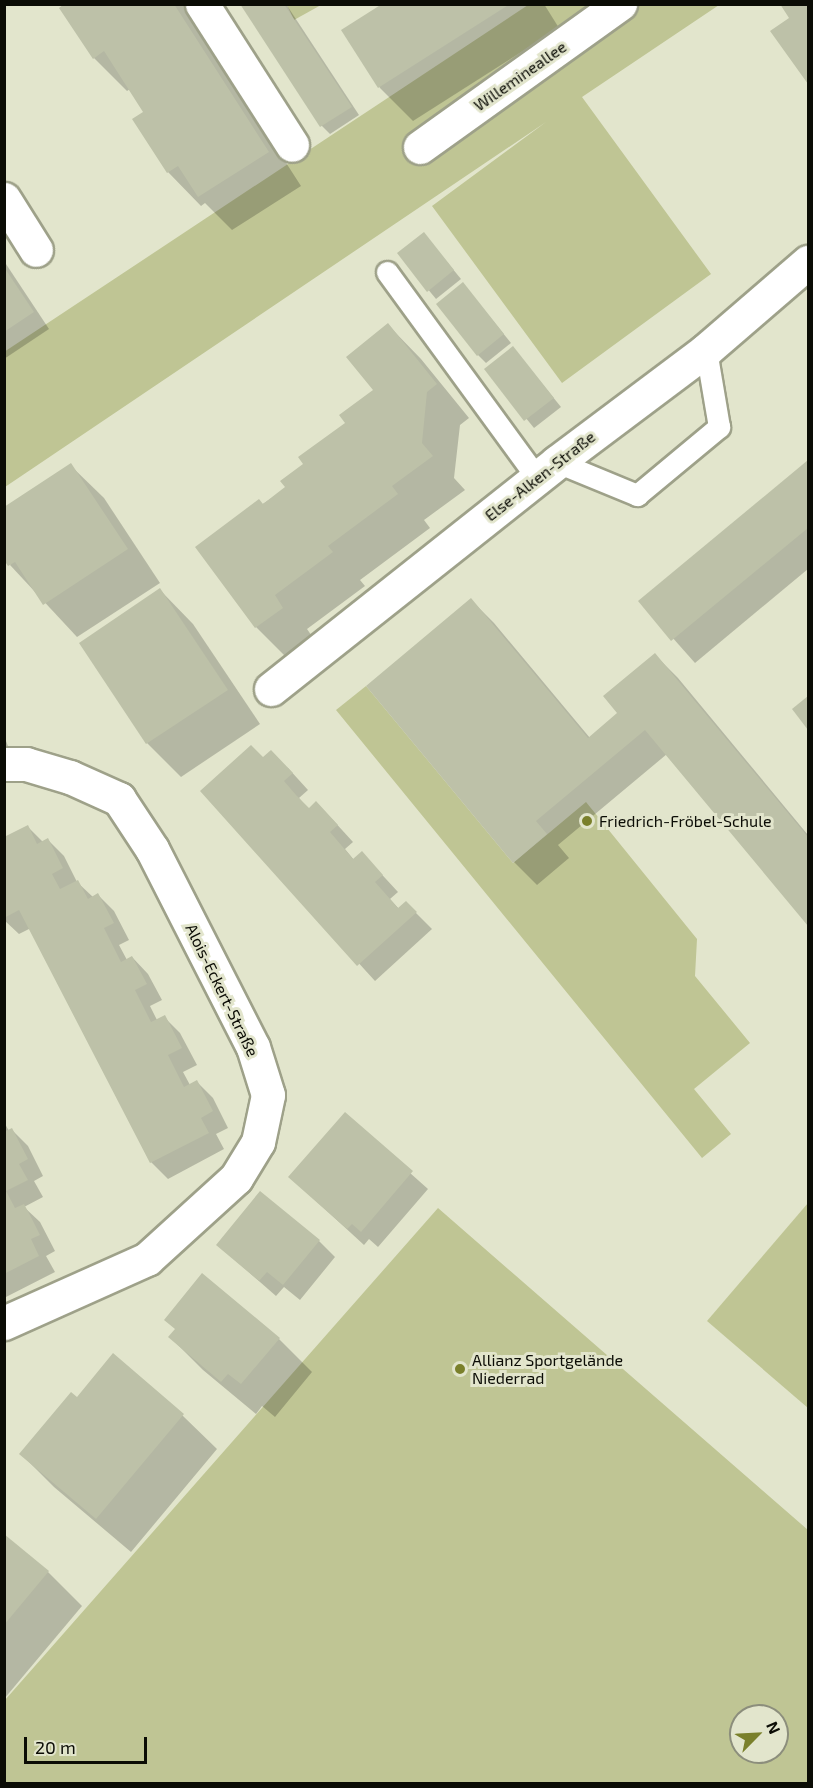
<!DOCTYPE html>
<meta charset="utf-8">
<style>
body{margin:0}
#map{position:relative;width:813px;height:1788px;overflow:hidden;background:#e2e5cc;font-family:"Exo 2",sans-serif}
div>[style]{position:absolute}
.green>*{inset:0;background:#bfc594}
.shadow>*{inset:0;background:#0003}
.building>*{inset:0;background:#bdc1a8}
.roads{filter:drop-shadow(2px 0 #9ea189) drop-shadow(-2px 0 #9ea189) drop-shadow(0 2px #9ea189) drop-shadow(0 -2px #9ea189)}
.service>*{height:21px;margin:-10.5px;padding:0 10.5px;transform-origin:10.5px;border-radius:10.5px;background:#fff}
.minor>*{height:33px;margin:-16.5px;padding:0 16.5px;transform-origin:16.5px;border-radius:16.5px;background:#fff}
.dots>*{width:16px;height:16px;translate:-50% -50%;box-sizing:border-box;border:3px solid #e2e5cc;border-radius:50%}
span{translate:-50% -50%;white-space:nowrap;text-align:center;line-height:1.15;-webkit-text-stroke:6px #e2e5cc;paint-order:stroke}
.street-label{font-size:16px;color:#0b0c05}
.poi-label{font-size:16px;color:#0b0c05}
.left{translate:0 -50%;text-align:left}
.frame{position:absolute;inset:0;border:6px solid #0b0c05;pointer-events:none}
.north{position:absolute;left:729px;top:1704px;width:60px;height:60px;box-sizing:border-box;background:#e2e5cc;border:2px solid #8c8e7c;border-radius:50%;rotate:66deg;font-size:16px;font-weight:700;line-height:24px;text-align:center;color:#0b0c05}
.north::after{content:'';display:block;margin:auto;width:21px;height:27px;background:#7a802b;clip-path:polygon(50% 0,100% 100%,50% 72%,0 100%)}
.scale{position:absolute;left:24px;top:1737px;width:123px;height:27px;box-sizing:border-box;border:3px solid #0b0c05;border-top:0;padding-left:8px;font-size:18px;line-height:21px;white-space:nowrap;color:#0b0c05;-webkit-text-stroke:4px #e2e5cc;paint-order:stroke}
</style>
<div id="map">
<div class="green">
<div style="clip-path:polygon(287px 5px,321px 5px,294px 20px)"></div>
<div style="clip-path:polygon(528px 5px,719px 5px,582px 97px,711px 274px,562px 383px,432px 206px,546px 122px,5px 487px,4px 352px)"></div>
<div style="clip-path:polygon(366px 686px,513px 863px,586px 802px,697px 939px,695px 976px,750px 1043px,694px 1089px,731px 1134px,702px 1158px,336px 710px)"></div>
<div style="clip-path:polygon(808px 1203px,808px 1408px,707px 1321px)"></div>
<div style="clip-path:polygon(evenodd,438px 1208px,808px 1530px,808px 1783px,5px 1783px,5px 1700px,438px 1208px,741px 1716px,777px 1716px,777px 1752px,741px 1752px,741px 1716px)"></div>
</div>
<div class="shadow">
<div style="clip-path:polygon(67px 4px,184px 4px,301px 186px,232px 230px,205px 203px,201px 206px,168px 172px,145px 113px,130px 89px,127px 91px,94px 58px)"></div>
<div style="clip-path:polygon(242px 4px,286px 4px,359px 115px,330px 134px,322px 126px)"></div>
<div style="clip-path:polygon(384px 4px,544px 4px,559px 28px,413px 121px,380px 88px,343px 31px)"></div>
<div style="clip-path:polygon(782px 4px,808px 4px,808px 81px,772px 32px,792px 18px)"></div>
<div style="clip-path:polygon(424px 234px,461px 279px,436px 299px,399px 254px)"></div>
<div style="clip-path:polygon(4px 261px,49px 329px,4px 359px)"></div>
<div style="clip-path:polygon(463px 284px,511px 343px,486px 363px,478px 355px)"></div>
<div style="clip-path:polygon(388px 325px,421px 359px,469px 418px,460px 425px,454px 478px,465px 490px,424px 520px,430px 528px,360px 580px,365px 586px,307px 629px,316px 642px,290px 661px,256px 627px,197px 547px,287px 488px,305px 464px,347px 423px,375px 390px)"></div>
<div style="clip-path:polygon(513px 348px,561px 407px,534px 428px,486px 369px)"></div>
<div style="clip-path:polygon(808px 462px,808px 569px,695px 663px,640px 601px)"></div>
<div style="clip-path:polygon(70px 465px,104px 498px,160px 583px,77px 637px,10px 565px)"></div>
<div style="clip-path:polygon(160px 590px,193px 624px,260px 724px,181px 777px,147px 743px,81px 643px)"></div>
<div style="clip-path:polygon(471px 600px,494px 623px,590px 738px,619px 713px,655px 655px,678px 678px,808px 835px,808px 924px,667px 754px,558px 845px,569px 858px,537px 885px,514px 862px,368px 686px)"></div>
<div style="clip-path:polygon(4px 736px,8px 746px,4px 748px)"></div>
<div style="clip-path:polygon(263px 759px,288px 768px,308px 790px,299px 798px,309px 810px,332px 819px,353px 842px,345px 849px,354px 860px,362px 853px,398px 892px,390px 899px,399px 909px,406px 903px,432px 929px,375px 981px,202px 791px)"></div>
<div style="clip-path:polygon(28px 827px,43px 842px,48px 840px,64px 856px,77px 882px,94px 898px,98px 895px,114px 911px,129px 940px,119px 945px,127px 960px,132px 957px,148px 974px,162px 1000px,150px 1006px,157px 1020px,164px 1017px,180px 1033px,197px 1065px,183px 1072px,190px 1085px,197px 1082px,213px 1098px,228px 1128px,216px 1134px,224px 1149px,168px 1179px,151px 1162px,31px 928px,19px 934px,4px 920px,4px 839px)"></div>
<div style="clip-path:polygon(345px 1115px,428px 1189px,378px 1247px,369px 1239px,364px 1245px,290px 1177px)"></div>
<div style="clip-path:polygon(4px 1122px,9px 1131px,12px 1130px,28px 1146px,43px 1176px,34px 1181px,43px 1197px,24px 1207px,40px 1222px,55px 1251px,46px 1256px,55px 1272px,4px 1298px)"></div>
<div style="clip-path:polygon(319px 1241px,335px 1257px,300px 1300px,284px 1287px,276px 1296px,218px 1245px)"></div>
<div style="clip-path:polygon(170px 1337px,279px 1339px,312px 1372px,275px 1417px,262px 1406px,256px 1414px,203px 1370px)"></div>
<div style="clip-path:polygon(113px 1356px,183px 1416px,217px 1449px,131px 1552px,54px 1487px,21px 1454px,77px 1399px)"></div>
<div style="clip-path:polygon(4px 1536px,48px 1572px,82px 1606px,4px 1699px)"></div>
</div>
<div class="building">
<div style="clip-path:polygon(64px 4px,174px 4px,269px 152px,198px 197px,178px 166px,167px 173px,132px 119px,143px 112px,104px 51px,93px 59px,59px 8px)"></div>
<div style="clip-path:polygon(240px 4px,284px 4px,352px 107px,320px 127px)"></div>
<div style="clip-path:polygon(382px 4px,510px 4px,378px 88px,341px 30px)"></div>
<div style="clip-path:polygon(780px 4px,808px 4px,808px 84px,770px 31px,789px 18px)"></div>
<div style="clip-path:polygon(424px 232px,454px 270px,427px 292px,397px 253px)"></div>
<div style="clip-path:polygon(4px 267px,34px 312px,4px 332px)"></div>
<div style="clip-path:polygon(463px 282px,504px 334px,477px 356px,436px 304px)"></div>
<div style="clip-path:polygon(388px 323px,437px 384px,427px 392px,422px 443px,433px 456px,392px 486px,398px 494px,328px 546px,333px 552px,275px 595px,283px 608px,255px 628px,195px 547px,259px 499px,263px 504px,285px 487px,280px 481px,303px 464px,298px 457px,345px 423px,339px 415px,373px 390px,346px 357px)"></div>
<div style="clip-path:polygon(513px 346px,554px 398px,524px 421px,484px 369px)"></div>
<div style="clip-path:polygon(808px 460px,808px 528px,671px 641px,638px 601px)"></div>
<div style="clip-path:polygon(71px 463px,128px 549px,43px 605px,15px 562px,8px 566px,4px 560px,4px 507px)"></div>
<div style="clip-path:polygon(160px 588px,228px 690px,146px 744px,79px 643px)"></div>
<div style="clip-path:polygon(471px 598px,588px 738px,617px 713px,603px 696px,655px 653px,808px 837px,808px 926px,645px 730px,536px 821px,547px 834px,513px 863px,366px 686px)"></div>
<div style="clip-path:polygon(808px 696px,808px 730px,792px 709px)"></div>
<div style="clip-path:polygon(251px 745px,263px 757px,271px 750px,293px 773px,284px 781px,296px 795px,309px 808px,316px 801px,338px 825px,330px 832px,353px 859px,362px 851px,383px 875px,375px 882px,398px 908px,406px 901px,417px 912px,357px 966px,200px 791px)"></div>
<div style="clip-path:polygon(28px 825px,37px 844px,48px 838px,63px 868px,52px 874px,60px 889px,78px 880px,88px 899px,98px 893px,114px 923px,104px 928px,121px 962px,132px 956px,147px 984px,135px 990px,151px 1022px,165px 1015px,182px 1048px,168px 1055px,184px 1087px,197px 1080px,213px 1111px,201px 1118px,209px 1133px,150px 1163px,19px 910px,4px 918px,4px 837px)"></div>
<div style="clip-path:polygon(345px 1112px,413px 1171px,361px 1232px,352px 1224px,347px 1229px,288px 1177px)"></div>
<div style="clip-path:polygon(12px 1128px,28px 1159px,19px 1164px,28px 1180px,6px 1191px,15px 1208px,24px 1204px,32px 1219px,40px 1235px,31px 1239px,39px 1256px,4px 1274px,4px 1132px)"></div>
<div style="clip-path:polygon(260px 1191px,320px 1240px,283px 1285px,267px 1272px,259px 1281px,216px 1245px)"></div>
<div style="clip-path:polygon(202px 1273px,280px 1338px,241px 1384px,228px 1374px,221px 1382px,168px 1337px,175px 1329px,164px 1320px)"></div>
<div style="clip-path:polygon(113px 1353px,184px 1414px,96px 1519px,19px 1454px,71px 1392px,77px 1397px)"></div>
<div style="clip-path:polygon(4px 1534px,49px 1571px,4px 1625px)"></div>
</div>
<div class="roads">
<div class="service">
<div style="left:387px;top:272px;width:255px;rotate:53.9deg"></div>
<div style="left:557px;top:462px;width:87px;rotate:22.4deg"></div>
<div style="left:637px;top:495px;width:107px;rotate:-39.7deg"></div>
<div style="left:719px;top:427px;width:78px;rotate:-99.6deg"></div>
</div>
<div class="minor">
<div style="left:202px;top:4px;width:167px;rotate:57.4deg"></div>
<div style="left:420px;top:147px;width:246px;rotate:-35.6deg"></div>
<div style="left:4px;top:199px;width:60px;rotate:57.9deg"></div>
<div style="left:271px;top:689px;width:365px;rotate:-38.4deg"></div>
<div style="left:557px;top:462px;width:186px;rotate:-36.9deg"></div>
<div style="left:706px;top:350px;width:135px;rotate:-40.8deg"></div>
<div style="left:4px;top:764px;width:22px"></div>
<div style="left:26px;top:764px;width:46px;rotate:16.5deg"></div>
<div style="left:70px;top:777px;width:54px;rotate:24.2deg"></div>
<div style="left:119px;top:799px;width:60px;rotate:56.6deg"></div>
<div style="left:152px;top:849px;width:222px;rotate:63deg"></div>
<div style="left:253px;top:1047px;width:50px;rotate:72.6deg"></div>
<div style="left:268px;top:1095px;width:48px;rotate:102deg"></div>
<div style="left:258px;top:1142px;width:42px;rotate:121.4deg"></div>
<div style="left:236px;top:1178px;width:120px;rotate:137.7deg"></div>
<div style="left:147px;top:1259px;width:157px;rotate:155.9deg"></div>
</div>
</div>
<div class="dots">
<div style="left:587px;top:821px;background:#7a802b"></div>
<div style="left:460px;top:1369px;background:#7a802b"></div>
</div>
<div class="street-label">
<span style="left:520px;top:76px;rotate:-35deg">Willemineallee</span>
<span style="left:540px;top:476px;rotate:-38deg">Else-Alken-Straße</span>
<span style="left:222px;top:990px;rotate:64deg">Alois-Eckert-Straße</span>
</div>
<div class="poi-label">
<span class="left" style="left:599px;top:821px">Friedrich-Fröbel-Schule</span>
<span class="left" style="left:472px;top:1369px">Allianz Sportgelände<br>Niederrad</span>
</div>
<div class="frame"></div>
<div class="north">N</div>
<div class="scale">20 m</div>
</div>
